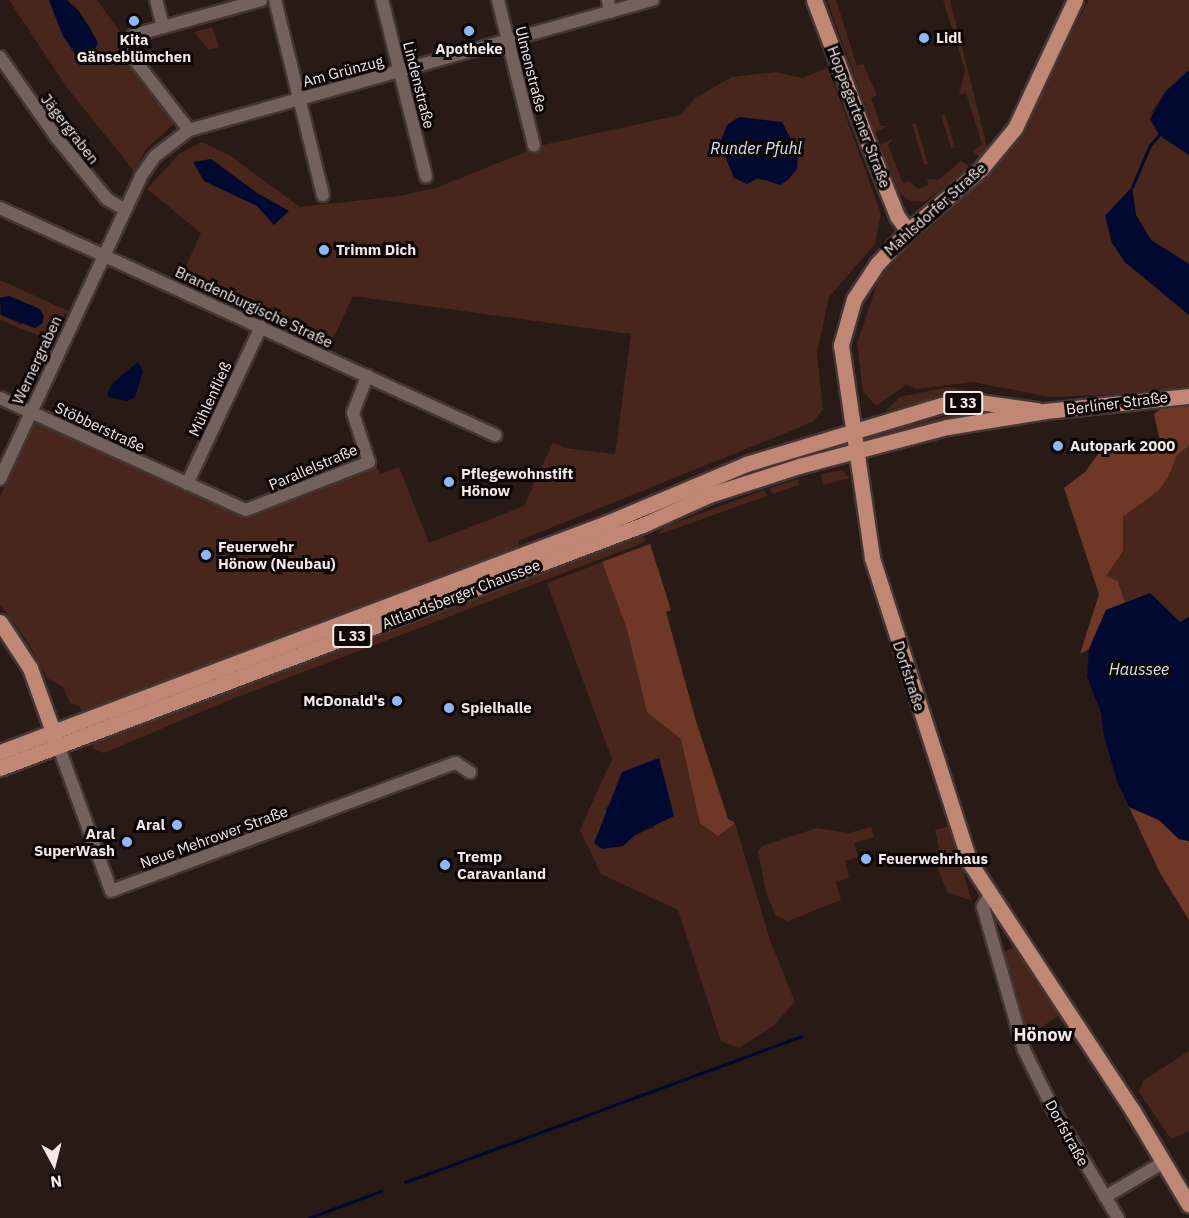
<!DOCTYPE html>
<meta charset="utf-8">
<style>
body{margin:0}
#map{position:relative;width:1189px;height:1218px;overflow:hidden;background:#281a15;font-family:"IBM Plex Sans",sans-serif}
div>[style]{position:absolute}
.green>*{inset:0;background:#48261b}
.forest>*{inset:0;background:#6e3726}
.water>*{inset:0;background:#000a30}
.stream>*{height:3px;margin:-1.5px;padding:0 1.5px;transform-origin:1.5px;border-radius:1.5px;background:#000a30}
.roads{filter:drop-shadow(2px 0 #433735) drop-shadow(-2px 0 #433735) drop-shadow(0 2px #433735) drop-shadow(0 -2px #433735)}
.minor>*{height:12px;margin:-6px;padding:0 6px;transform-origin:6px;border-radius:6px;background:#73615b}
.major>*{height:15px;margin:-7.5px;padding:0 7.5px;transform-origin:7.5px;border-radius:7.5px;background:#c08774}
.dots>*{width:16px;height:16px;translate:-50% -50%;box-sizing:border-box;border:3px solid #0c0605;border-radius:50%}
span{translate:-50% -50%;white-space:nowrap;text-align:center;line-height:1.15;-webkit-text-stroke:6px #0c0605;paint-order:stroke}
.shield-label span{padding:2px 4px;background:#0c0605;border:2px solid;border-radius:4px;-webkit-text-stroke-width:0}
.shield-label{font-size:14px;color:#f4e9e6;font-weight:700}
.poi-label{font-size:15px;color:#f4e9e6;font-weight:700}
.left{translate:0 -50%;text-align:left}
.right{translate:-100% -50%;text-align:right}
.street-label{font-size:15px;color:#f4e9e6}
.water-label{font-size:16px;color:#dae3f2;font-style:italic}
.quarter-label{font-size:18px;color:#f4e9e6;font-weight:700}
.north{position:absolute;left:24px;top:1134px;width:60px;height:60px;-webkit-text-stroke:4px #0c0605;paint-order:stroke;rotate:173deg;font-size:16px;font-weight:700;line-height:24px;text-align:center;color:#f4e9e6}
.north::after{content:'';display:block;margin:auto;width:21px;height:27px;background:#f4e9e6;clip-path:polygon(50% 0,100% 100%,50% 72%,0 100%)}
</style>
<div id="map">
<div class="green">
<div style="clip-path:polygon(9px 0,49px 0,63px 36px,82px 59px,91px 60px,96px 54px,91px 28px,67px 0,97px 0,125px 39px,125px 55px,176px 122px,147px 148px,134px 171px,68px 89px)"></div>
<div style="clip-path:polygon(827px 0,836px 0,857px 66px,863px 64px,877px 95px,871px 98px,881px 126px,888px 126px,875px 132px)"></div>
<div style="clip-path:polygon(943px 0,950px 0,988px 151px,981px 159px,973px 151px,982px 144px,966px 93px,959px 95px,965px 70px)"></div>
<div style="clip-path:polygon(1089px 0,1189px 0,1189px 70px,1166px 91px,1152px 111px,1159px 135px,1189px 155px,1189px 264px,1151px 240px,1136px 215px,1132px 187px,1105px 216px,1125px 262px,1189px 315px,1189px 391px,1050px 397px,972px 382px,917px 389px,906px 385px,876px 406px,863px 391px,857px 344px,878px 281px,894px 256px,1001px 162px)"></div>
<div style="clip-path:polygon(212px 27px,219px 47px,209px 50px,194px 32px)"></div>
<div style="clip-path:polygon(evenodd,828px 67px,881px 214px,875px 244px,829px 297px,817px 353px,823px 409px,813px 422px,518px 541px,520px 548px,82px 712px,79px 706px,70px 703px,63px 687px,47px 678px,27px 641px,0 604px,0 497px,33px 422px,189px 493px,253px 513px,376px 466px,380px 474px,399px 467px,429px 543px,524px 506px,553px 442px,565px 448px,615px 454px,631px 334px,353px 296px,332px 341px,183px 273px,201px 233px,147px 189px,179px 154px,202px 142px,229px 155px,300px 207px,399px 196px,436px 188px,543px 145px,680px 115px,695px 98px,732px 77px,775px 72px,803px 78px,828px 67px,791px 141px,798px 153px,766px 180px,734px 178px,720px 143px,791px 141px,828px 67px,211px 159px,257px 193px,289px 211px,274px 224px,257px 206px,204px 181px,211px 159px)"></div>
<div style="clip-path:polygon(945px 114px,955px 147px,951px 148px,941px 115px)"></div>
<div style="clip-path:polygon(916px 123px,928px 164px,924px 165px,912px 124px)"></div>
<div style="clip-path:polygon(893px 139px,888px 145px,903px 183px,909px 181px,918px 189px,928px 185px,927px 179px,938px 180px,961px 161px,971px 168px,924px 202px,910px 201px,899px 192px,880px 144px)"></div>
<div style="clip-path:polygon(0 280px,70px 312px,65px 314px,52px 341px,0 320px,0 314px,21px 325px,33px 306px,9px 296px,0 298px)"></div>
<div style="clip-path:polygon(948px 387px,987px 394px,948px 395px,885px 411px,900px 397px)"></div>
<div style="clip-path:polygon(992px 413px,890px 436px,888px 430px,957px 414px)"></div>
<div style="clip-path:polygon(1189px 446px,1189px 617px,1180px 622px,1150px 593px,1125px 603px,1118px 581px,1105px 576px,1123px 551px,1123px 517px,1158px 491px,1168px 478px,1177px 455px)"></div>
<div style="clip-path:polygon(842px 470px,850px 478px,823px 485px,821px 474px)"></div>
<div style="clip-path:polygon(798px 479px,799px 485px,772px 494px,770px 488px)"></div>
<div style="clip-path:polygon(764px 490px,767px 496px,657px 535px,664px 527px)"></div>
<div style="clip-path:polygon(640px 533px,646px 539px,643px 543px,227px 701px,104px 753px,95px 750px,91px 741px)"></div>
<div style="clip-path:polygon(evenodd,650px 544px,671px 610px,666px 612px,695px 718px,728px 819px,735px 823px,770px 940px,795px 1002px,774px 1025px,739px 1048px,721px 1041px,678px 910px,601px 874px,580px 830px,612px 759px,547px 583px,650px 544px,614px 800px,655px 827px,635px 835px,623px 846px,605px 809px,614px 800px)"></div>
<div style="clip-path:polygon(950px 826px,971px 899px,970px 900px,947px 892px,937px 866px,943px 862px,935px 851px,939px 847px,935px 830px)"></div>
<div style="clip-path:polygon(871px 827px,874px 837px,854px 843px,858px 857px,845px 861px,849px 877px,836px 882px,841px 900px,788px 921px,776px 916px,766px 893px,758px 851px,762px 846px,817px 828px,849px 833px)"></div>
<div style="clip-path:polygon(1015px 947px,1061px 1014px,1024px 1039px,1000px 954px)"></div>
<div style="clip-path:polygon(1189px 1051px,1189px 1131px,1171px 1139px,1139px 1092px,1143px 1081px)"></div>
</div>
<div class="forest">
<div style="clip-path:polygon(1165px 406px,1189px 406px,1189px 446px,1177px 455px,1168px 478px,1158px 491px,1123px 517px,1123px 551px,1106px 576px,1118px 581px,1125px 603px,1106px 610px,1089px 649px,1080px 654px,1099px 594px,1064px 488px,1085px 472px,1103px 447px,1153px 450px,1160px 441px,1154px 414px)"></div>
<div style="clip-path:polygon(650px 544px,671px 610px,666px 612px,695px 718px,728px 819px,735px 823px,718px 836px,700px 823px,681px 739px,647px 712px,627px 629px,602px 562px)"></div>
<div style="clip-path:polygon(1129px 807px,1159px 820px,1179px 839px,1189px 841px,1189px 920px,1160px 873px)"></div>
</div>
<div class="water">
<div style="clip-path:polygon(49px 0,67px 0,79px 11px,98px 42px,91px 60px,75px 54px,63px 36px)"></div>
<div style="clip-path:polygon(1189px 70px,1189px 155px,1159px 135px,1150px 119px,1166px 91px)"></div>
<div style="clip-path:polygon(739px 117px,782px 122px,798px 153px,797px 169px,788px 180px,780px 185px,758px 178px,747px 184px,734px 178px,720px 143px,727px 125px)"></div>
<div style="clip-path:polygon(211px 159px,257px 193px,289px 211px,274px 225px,257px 206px,204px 181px,193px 162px)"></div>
<div style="clip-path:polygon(1132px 187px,1136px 215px,1151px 240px,1189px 264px,1189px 315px,1125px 262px,1112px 243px,1105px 216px)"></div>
<div style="clip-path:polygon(9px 296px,40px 309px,44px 316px,42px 324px,35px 328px,1px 315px,0 298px)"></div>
<div style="clip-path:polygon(138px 362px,143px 371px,135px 397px,127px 401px,109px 397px,107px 394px,112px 384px)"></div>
<div style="clip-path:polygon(1150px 593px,1180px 622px,1189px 617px,1189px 841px,1179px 839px,1159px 820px,1129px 807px,1117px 781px,1104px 736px,1101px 712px,1087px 677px,1089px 649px,1106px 610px)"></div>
<div style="clip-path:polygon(659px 758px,674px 816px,635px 835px,623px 846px,602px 849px,594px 843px,622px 772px)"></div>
</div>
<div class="stream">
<div style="left:1132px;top:187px;width:46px;rotate:-66.8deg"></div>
<div style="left:1150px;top:145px;width:13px;rotate:-48deg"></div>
<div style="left:405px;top:1182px;width:422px;rotate:-20.2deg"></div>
<div style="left:309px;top:1218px;width:77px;rotate:-20.6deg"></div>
</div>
<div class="roads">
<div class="minor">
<div style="left:156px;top:0;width:28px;rotate:75deg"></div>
<div style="left:275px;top:0;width:201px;rotate:76.2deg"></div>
<div style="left:382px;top:0;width:182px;rotate:76deg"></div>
<div style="left:498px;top:0;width:150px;rotate:76.1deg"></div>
<div style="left:608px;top:0;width:12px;rotate:81deg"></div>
<div style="left:0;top:57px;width:99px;rotate:54.9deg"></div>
<div style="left:57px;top:138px;width:79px;rotate:50.7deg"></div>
<div style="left:107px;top:199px;width:21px;rotate:31deg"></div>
<div style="left:189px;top:130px;width:90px;rotate:-127.8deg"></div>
<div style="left:134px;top:59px;width:16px;rotate:-108deg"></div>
<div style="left:129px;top:44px;width:10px;rotate:-61deg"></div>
<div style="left:134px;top:35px;width:132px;rotate:-15.4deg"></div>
<div style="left:0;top:208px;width:545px;rotate:24.64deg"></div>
<div style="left:0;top:398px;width:270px;rotate:24.5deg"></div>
<div style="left:246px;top:510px;width:132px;rotate:-21.3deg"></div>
<div style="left:369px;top:462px;width:52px;rotate:-108.1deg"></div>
<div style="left:353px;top:413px;width:40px;rotate:-69deg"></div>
<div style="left:0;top:479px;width:334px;rotate:-65deg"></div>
<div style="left:141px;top:176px;width:24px;rotate:-55deg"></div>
<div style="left:155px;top:156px;width:43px;rotate:-37.4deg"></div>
<div style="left:189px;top:130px;width:482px;rotate:-15.7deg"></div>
<div style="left:187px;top:484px;width:174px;rotate:-64.8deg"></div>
<div style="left:58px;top:745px;width:155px;rotate:70deg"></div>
<div style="left:111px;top:891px;width:368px;rotate:-20.4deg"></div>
<div style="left:456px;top:763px;width:17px;rotate:33deg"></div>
<div style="left:989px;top:896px;width:13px;rotate:119deg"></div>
<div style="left:983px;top:907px;width:149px;rotate:74deg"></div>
<div style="left:1024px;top:1050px;width:66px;rotate:63.8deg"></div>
<div style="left:1053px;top:1109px;width:127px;rotate:59.2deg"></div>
<div style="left:1105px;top:1197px;width:69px;rotate:-30.7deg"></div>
</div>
<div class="major">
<div style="left:814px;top:0;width:153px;rotate:69.3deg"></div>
<div style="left:868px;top:143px;width:79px;rotate:68.3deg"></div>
<div style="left:897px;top:216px;width:19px;rotate:54deg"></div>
<div style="left:1075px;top:0;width:141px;rotate:115.1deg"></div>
<div style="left:1015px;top:128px;width:53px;rotate:129.7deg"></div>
<div style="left:981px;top:169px;width:96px;rotate:139.7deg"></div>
<div style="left:908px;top:231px;width:45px;rotate:133.2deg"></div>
<div style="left:877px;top:264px;width:42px;rotate:123.3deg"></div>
<div style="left:854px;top:299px;width:48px;rotate:105.8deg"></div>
<div style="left:841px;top:345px;width:215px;rotate:81.7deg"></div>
<div style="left:872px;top:558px;width:320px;rotate:72.2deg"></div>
<div style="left:970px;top:863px;width:297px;rotate:56.7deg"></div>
<div style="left:1133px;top:1111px;width:109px;rotate:59.2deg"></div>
<div style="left:0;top:622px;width:55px;rotate:56.9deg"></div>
<div style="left:30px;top:668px;width:77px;rotate:70.1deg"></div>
<div style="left:0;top:752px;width:651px;rotate:-20.69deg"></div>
<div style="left:609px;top:522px;width:149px;rotate:-22.9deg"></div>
<div style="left:746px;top:464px;width:205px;rotate:-16.8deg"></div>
<div style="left:942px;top:405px;width:37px;rotate:-5deg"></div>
<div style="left:979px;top:402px;width:59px;rotate:7.9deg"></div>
<div style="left:0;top:768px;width:690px;rotate:-20.72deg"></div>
<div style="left:645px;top:524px;width:70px;rotate:-24.4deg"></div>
<div style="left:709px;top:495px;width:95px;rotate:-17.9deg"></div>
<div style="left:799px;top:466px;width:153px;rotate:-14.8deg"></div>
<div style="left:947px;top:427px;width:100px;rotate:-9.2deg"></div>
<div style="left:1046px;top:411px;width:144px;rotate:-6deg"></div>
</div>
</div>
<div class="dots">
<div style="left:134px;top:21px;background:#8cb9fc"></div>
<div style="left:469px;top:31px;background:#8cb9fc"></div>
<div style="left:924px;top:38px;background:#8cb9fc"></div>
<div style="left:324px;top:250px;background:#8cb9fc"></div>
<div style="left:1058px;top:446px;background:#8cb9fc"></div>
<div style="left:449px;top:482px;background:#8cb9fc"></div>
<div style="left:206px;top:555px;background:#8cb9fc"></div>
<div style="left:397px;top:701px;background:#8cb9fc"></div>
<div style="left:449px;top:708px;background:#8cb9fc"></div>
<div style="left:177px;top:825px;background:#8cb9fc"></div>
<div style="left:127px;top:842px;background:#8cb9fc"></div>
<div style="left:866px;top:859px;background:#8cb9fc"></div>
<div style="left:445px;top:865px;background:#8cb9fc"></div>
</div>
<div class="shield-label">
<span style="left:963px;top:403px">L 33</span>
<span style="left:352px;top:636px">L 33</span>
</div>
<div class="poi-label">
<span class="left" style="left:936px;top:38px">Lidl</span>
<span style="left:134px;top:48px">Kita<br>Gänseblümchen</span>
<span style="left:469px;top:49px">Apotheke</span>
<span class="left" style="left:336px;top:250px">Trimm Dich</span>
<span class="left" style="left:1070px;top:446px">Autopark 2000</span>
<span class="left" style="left:461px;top:482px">Pflegewohnstift<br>Hönow</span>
<span class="left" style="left:218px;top:555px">Feuerwehr<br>Hönow (Neubau)</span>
<span class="right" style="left:385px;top:701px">McDonald's</span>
<span class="left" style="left:461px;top:708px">Spielhalle</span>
<span class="right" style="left:165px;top:825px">Aral</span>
<span class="right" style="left:115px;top:842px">Aral<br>SuperWash</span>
<span class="left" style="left:457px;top:865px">Tremp<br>Caravanland</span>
<span class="left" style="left:878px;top:859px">Feuerwehrhaus</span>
</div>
<div class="street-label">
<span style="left:531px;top:69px;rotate:76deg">Ulmenstraße</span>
<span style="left:343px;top:71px;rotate:-15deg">Am Grünzug</span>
<span style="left:419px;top:85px;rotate:76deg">Lindenstraße</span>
<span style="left:859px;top:117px;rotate:69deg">Hoppegartener Straße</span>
<span style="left:70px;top:129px;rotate:52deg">Jägergraben</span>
<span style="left:935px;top:209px;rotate:-42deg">Mahlsdorfer Straße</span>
<span style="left:254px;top:307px;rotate:25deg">Brandenburgische Straße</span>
<span style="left:37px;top:360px;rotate:-65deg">Wernergraben</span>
<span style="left:210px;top:399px;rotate:-65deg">Mühlenfließ</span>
<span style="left:1117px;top:403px;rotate:-7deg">Berliner Straße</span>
<span style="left:100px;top:427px;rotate:25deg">Stöbberstraße</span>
<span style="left:313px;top:467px;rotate:-23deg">Parallelstraße</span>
<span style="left:461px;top:594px;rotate:-21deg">Altlandsberger Chaussee</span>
<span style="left:909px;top:676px;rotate:72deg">Dorfstraße</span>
<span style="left:214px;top:837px;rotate:-20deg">Neue Mehrower Straße</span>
<span style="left:1067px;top:1133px;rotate:61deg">Dorfstraße</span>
</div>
<div class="water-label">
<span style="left:756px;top:148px">Runder Pfuhl</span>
<span style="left:1139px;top:669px">Haussee</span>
</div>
<div class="quarter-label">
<span style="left:1043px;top:1035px">Hönow</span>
</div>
<div class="north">N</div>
</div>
